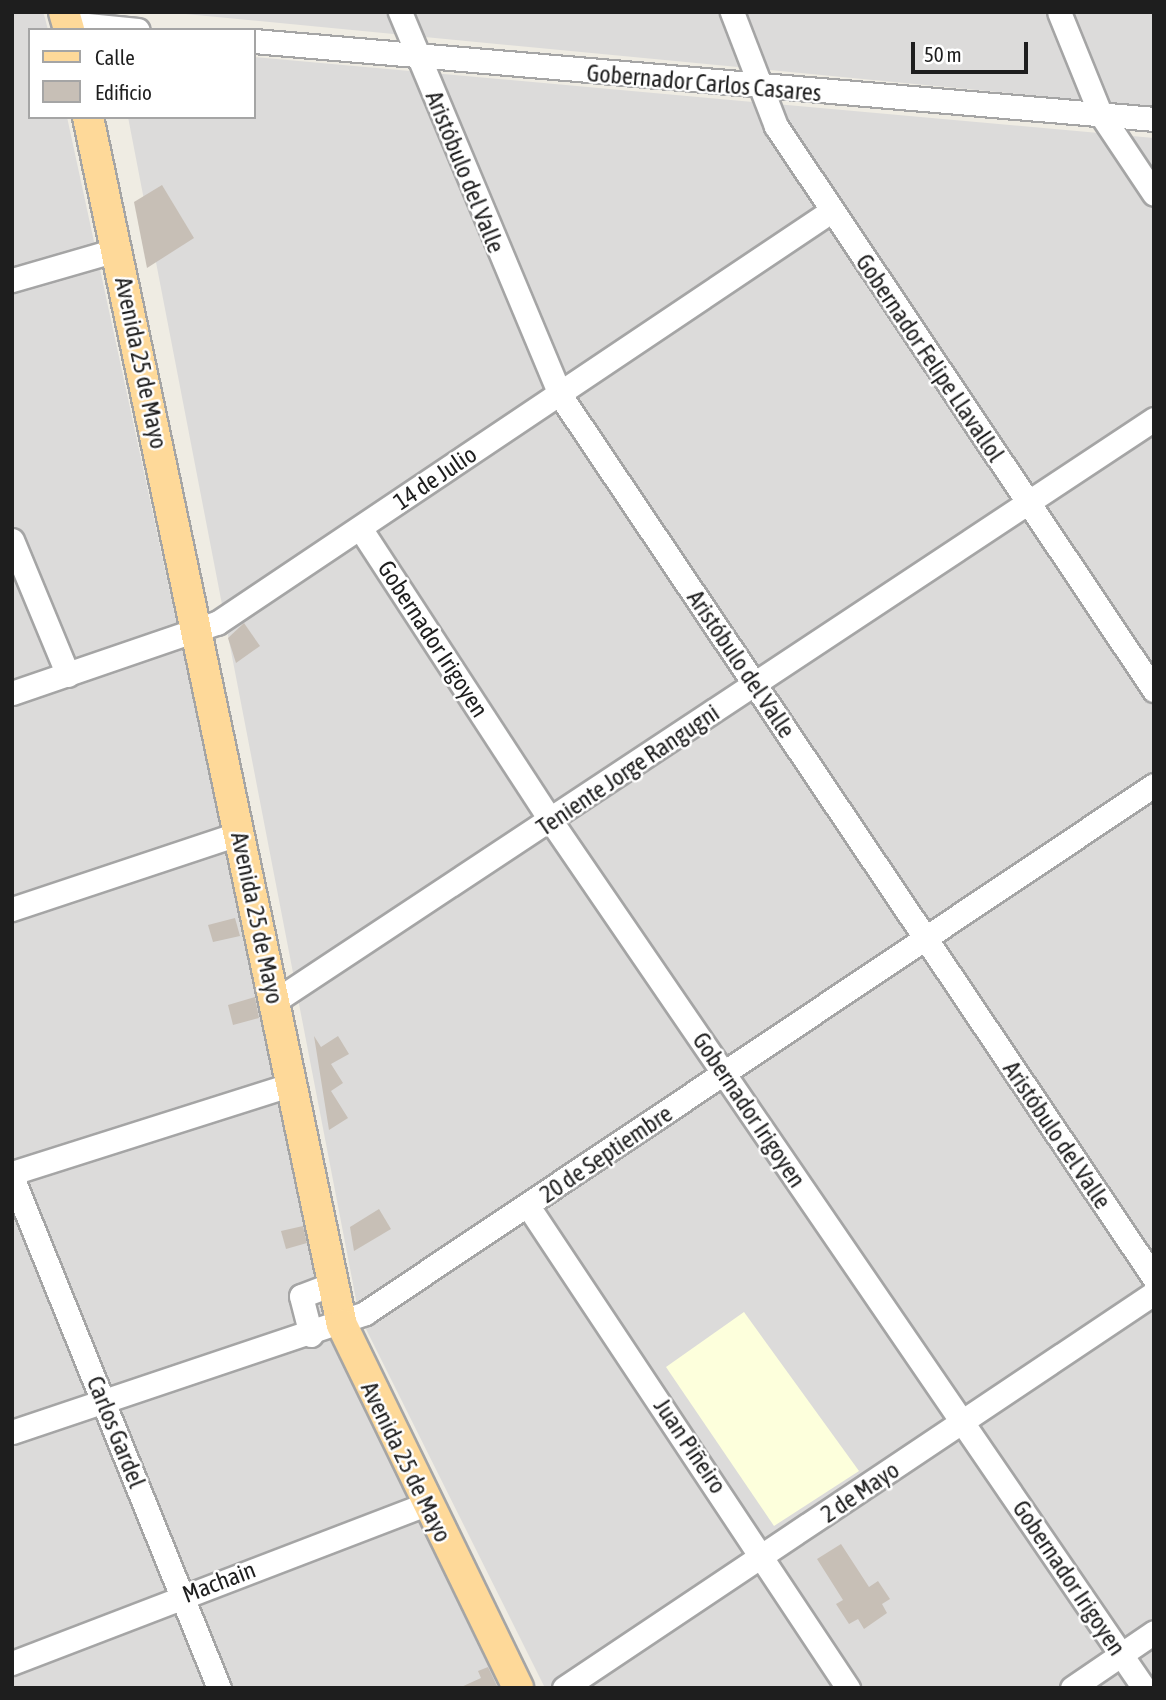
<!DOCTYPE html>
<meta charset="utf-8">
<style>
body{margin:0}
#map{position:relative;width:1166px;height:1700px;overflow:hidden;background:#efece3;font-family:"Asap Condensed",sans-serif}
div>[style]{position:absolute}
.residential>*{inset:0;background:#dcdbda}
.education>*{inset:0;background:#fdffdc}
.building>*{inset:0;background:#c7bfb6}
.roads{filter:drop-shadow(2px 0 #a5a5a5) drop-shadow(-2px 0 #a5a5a5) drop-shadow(0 2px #a5a5a5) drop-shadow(0 -2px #a5a5a5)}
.minor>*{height:23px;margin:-11.5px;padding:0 11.5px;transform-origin:11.5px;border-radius:11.5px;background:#fff}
.major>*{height:30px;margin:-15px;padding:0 15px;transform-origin:15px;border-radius:15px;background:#fed999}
span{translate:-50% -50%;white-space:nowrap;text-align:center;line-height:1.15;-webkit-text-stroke:5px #fff;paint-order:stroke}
.street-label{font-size:24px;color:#1e1e1e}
.frame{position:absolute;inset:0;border:14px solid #1e1e1e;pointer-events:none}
.legend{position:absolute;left:28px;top:28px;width:228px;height:91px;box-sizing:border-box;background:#fff;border:2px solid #a5a5a5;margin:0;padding:9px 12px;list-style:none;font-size:21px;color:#1e1e1e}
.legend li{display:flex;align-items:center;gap:14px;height:35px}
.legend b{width:35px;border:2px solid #a5a5a5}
.scale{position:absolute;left:911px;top:42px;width:117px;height:32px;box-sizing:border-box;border:4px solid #1e1e1e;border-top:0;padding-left:9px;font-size:21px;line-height:24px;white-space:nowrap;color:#1e1e1e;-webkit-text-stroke:5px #fff;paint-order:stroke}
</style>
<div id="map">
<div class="residential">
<div style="clip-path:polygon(12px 12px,43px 12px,45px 18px,48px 30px,30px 30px,30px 117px,67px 117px,323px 1298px,509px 1688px,12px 1688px)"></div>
<div style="clip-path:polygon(165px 12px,1154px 12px,1154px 107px)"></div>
<div style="clip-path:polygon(254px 57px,1154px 138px,1154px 1688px,545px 1688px,359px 1315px,128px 117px,254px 117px)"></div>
</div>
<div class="education">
<div style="clip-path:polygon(744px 1312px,859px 1471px,774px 1526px,666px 1367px)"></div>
</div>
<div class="building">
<div style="clip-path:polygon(162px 185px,194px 238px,147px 268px,134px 202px)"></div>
<div style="clip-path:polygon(244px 623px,260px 646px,236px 663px,228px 638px)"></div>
<div style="clip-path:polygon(235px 918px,240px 936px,213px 942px,208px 925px)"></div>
<div style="clip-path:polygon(255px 997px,259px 1018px,233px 1025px,228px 1005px)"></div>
<div style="clip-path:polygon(314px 1036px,321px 1047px,338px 1036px,349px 1054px,331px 1064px,343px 1083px,331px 1091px,348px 1118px,329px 1130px)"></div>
<div style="clip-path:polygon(379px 1209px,391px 1229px,354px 1251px,350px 1227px)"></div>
<div style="clip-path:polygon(303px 1226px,307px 1243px,286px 1249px,281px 1231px)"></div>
<div style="clip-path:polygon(841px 1544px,869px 1587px,878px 1581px,890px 1599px,882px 1604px,887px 1613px,864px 1629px,858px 1619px,849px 1624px,836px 1604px,843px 1600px,817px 1559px)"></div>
<div style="clip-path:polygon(488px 1667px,498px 1688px,459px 1688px,481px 1678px,478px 1671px)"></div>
</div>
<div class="roads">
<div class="minor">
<div style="left:400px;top:12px;width:415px;rotate:67.3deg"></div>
<div style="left:560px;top:395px;width:1064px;rotate:56.07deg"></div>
<div style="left:732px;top:12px;width:122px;rotate:68.9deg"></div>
<div style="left:776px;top:126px;width:679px;rotate:56.17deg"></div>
<div style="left:1059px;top:12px;width:109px;rotate:67.9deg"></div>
<div style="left:1100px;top:113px;width:97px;rotate:56.3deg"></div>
<div style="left:67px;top:23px;width:71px;rotate:5.6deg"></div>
<div style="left:254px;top:41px;width:903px;rotate:4.95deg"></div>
<div style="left:12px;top:280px;width:108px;rotate:-16.1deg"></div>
<div style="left:360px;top:528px;width:350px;rotate:56.9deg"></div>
<div style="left:551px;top:821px;width:1050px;rotate:55.63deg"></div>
<div style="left:12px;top:540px;width:146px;rotate:67.5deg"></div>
<div style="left:12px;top:693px;width:217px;rotate:-18.9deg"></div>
<div style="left:217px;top:623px;width:739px;rotate:-33.86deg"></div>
<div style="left:12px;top:909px;width:238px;rotate:-18.4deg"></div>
<div style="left:275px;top:1001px;width:1054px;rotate:-33.51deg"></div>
<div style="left:12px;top:1173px;width:294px;rotate:-17.6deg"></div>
<div style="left:12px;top:1177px;width:551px;rotate:67.95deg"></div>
<div style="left:528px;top:1206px;width:579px;rotate:56.42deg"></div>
<div style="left:311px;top:1335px;width:40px;rotate:-104.4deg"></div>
<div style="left:301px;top:1296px;width:33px;rotate:-21deg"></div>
<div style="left:12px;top:1432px;width:373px;rotate:-18.6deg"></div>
<div style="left:365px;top:1313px;width:949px;rotate:-33.79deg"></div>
<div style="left:12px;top:1663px;width:443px;rotate:-21deg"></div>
<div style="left:564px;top:1688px;width:710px;rotate:-33.8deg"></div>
<div style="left:1072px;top:1688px;width:99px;rotate:-34.3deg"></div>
</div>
<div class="major">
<div style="left:64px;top:12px;width:19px;rotate:74deg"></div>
<div style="left:88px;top:117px;width:1234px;rotate:78.13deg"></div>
<div style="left:342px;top:1325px;width:403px;rotate:64.1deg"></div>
</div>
</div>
<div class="street-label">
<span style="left:704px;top:83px;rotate:5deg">Gobernador Carlos Casares</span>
<span style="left:465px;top:172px;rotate:68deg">Aristóbulo del Valle</span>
<span style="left:930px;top:358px;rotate:56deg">Gobernador Felipe Llavallol</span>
<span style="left:141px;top:363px;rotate:78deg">Avenida 25 de Mayo</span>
<span style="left:435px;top:478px;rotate:-34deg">14 de Julio</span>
<span style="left:433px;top:639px;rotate:57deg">Gobernador Irigoyen</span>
<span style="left:741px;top:664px;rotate:56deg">Aristóbulo del Valle</span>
<span style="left:628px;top:770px;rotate:-34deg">Teniente Jorge Rangugni</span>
<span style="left:257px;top:918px;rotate:78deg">Avenida 25 de Mayo</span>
<span style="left:749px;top:1110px;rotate:56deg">Gobernador Irigoyen</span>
<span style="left:1057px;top:1135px;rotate:56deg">Aristóbulo del Valle</span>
<span style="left:606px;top:1154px;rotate:-34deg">20 de Septiembre</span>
<span style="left:116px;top:1432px;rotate:68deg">Carlos Gardel</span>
<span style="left:690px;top:1446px;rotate:56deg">Juan Piñeiro</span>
<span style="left:406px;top:1462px;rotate:64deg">Avenida 25 de Mayo</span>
<span style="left:860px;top:1492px;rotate:-34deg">2 de Mayo</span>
<span style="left:1069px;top:1578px;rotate:56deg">Gobernador Irigoyen</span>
<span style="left:219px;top:1582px;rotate:-21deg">Machain</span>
</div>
<div class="frame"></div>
<ul class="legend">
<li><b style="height:9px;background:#fed999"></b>Calle</li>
<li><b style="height:19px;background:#c7bfb6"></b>Edificio</li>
</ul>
<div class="scale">50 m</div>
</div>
